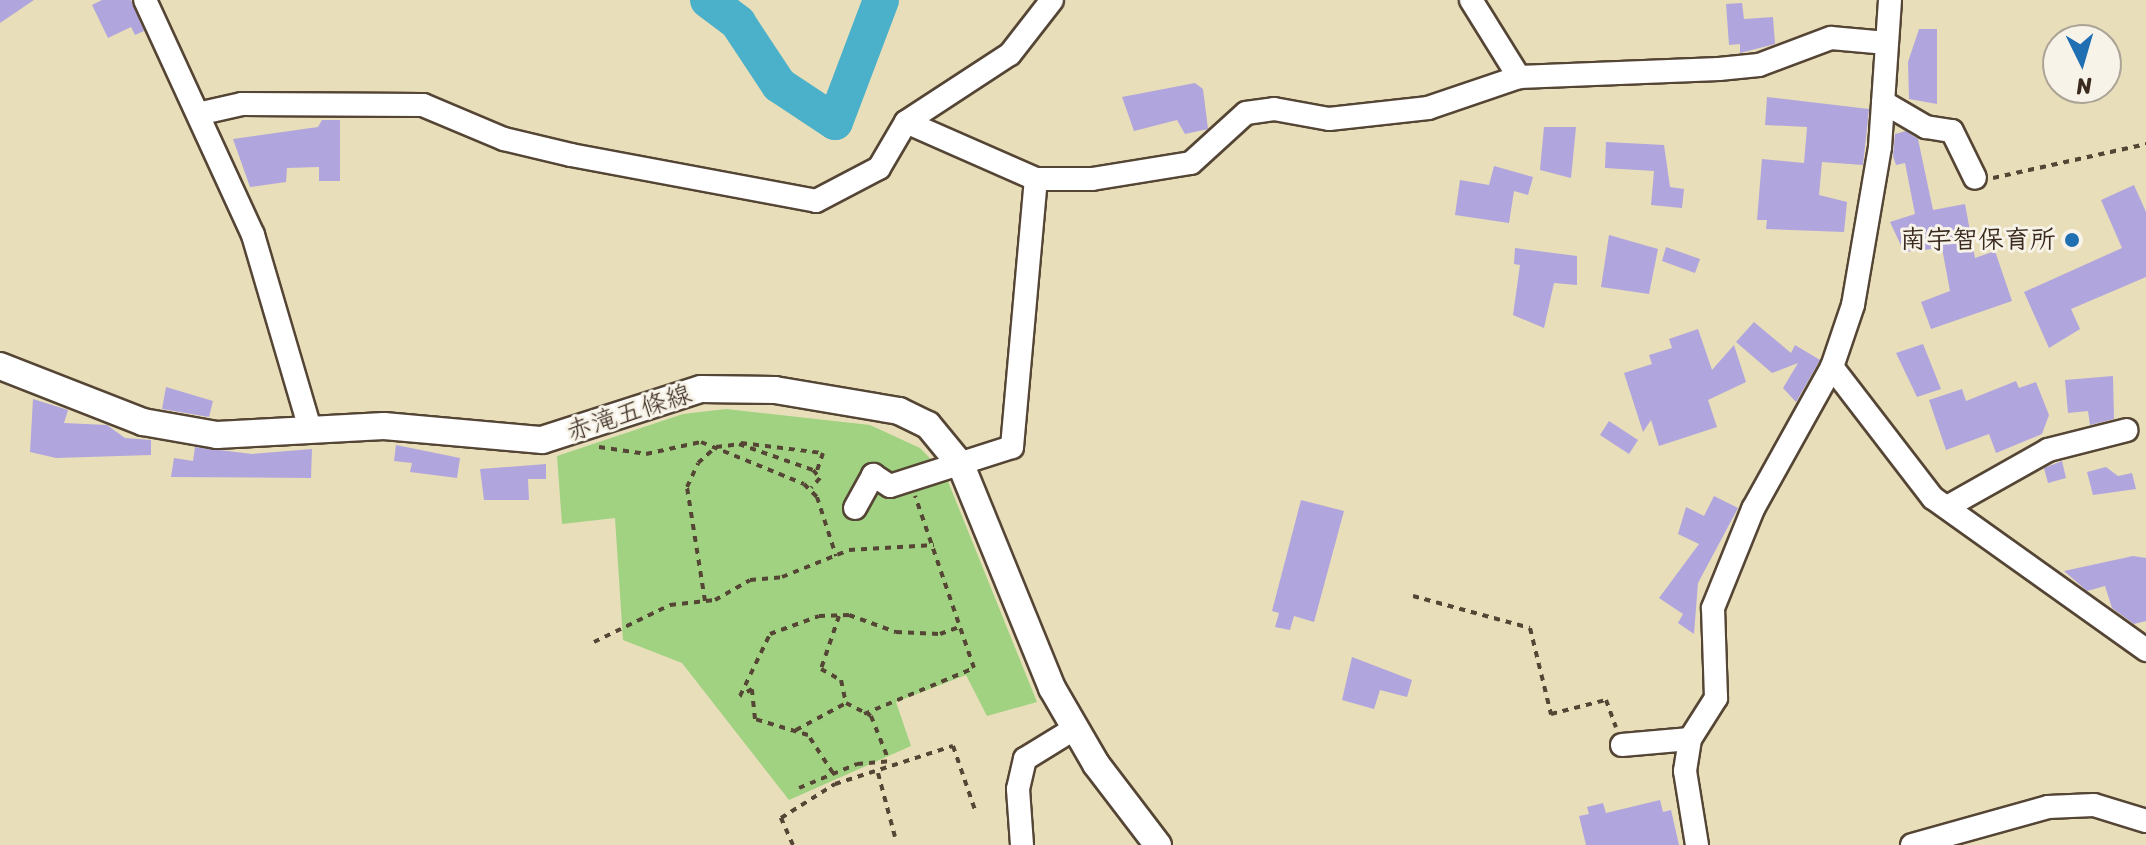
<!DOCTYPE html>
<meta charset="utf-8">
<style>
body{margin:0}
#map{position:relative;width:2146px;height:845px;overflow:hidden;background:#e8deb9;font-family:Sriracha,"Klee One",sans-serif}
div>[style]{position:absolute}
.green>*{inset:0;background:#a0d282}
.river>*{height:36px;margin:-18px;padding:0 18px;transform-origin:18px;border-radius:18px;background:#4bb0ca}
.building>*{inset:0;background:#b1a5de}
.path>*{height:4px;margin-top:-2px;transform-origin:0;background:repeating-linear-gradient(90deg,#554535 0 6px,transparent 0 12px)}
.roads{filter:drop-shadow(2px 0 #554535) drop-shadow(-2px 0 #554535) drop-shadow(0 2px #554535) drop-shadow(0 -2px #554535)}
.minor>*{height:22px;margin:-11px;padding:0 11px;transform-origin:11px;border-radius:11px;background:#fff}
.major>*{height:26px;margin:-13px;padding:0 13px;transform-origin:13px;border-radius:13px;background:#fff}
.dots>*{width:22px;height:22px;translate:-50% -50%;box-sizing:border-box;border:4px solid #f7f3e8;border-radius:50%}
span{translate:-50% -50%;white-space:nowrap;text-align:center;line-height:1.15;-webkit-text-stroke:6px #f7f3e8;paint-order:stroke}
.poi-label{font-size:26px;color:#3b2a1e;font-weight:700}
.right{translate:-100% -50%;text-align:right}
.street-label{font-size:26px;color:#3b2a1e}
.north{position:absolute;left:2042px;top:24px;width:80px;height:80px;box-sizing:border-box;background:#f7f3e8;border:2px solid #aca397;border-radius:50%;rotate:175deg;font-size:22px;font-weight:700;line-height:32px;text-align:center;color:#3b2a1e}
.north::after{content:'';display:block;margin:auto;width:28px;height:36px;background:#1f6fb2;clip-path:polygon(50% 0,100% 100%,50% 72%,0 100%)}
</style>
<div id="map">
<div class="green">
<div style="clip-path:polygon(726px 409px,870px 425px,920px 448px,945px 474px,1037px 702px,987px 716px,966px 675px,896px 702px,911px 746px,789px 800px,682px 663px,623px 640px,615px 518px,562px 524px,557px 456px,683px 414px)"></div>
</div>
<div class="river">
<div style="left:708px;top:0;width:38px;rotate:37deg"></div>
<div style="left:738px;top:23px;width:74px;rotate:56.5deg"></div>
<div style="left:779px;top:85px;width:67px;rotate:33.5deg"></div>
<div style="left:835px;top:122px;width:130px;rotate:-69.3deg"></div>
</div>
<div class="building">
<div style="clip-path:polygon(0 0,34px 0,0 23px)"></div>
<div style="clip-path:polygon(102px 0,131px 0,144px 31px,135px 35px,131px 27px,108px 38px,92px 5px)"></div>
<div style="clip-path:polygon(1742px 3px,1744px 19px,1773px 17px,1775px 44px,1740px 53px,1740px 44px,1729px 45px,1726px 4px)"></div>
<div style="clip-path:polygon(1919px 29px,1937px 29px,1937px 104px,1909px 99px,1908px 62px)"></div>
<div style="clip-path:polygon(1195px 83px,1203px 89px,1208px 129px,1185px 134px,1177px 120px,1134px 131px,1122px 97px)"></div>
<div style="clip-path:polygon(1767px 97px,1869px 109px,1863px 165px,1822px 162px,1819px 195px,1847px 202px,1844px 232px,1766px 229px,1767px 220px,1757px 220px,1762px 159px,1804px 163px,1807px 127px,1765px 125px)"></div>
<div style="clip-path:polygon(322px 120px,340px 120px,340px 181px,319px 181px,319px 167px,287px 168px,286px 182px,250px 187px,233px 139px,318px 127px)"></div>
<div style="clip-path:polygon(1544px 127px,1576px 127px,1571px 178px,1540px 170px)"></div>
<div style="clip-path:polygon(1906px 131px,1918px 139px,1933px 210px,1965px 204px,1975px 258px,1995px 251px,2012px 301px,1931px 329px,1921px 302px,1950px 291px,1942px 248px,1904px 252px,1890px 222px,1915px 214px,1905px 163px,1896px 165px,1893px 156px,1895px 134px)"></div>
<div style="clip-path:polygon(1606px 142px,1664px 145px,1670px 187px,1684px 189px,1682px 208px,1651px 205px,1654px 171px,1605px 168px)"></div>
<div style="clip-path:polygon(1494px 166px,1533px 177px,1528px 195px,1514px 191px,1509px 223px,1455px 215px,1460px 180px,1489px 185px)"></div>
<div style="clip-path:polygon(2134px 185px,2146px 212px,2146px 277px,2071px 309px,2080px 329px,2049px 348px,2024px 292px,2122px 248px,2101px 200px)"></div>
<div style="clip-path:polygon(1609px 235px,1658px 249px,1649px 294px,1601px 287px)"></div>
<div style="clip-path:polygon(1666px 247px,1700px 259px,1695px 273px,1662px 261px)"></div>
<div style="clip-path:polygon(1515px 248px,1577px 256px,1577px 285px,1554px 283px,1544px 328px,1513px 315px,1520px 265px,1514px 264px)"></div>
<div style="clip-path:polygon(1754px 322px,1791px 353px,1795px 345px,1820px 360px,1796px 402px,1783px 388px,1798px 363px,1772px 373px,1736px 342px)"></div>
<div style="clip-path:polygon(1698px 329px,1712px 370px,1734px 345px,1746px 382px,1708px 400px,1717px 427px,1659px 446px,1651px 420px,1643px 432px,1624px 373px,1652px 364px,1649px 355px,1672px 348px,1669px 339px)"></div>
<div style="clip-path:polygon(1923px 344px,1941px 389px,1917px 397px,1896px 353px)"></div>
<div style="clip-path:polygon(2113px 376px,2114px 419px,2090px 425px,2088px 411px,2068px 413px,2065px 380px)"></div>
<div style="clip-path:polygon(2016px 381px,2019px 388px,2036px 382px,2049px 415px,2042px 434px,1996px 453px,1989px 434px,1946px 450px,1929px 400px,1962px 389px,1966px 401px)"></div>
<div style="clip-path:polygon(166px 387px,213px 401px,209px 417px,162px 409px)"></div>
<div style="clip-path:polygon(33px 399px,68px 410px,64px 423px,107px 425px,125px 438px,151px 440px,151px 455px,56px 458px,30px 452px)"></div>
<div style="clip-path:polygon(1609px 421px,1638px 440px,1629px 454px,1600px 435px)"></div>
<div style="clip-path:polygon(396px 445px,460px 458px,457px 478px,410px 472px,412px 463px,394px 461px)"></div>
<div style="clip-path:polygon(195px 447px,252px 454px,312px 449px,311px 478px,171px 477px,174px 458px,193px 461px)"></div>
<div style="clip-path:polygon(2062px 461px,2066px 478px,2048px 483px,2044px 468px)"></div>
<div style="clip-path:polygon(546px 464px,546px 479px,528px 479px,529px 500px,484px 500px,480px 469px)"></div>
<div style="clip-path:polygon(2106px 467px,2118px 476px,2132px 473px,2136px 489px,2093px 495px,2087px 472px)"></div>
<div style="clip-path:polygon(1714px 496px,1738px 508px,1698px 583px,1694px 634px,1678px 623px,1683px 614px,1659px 598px,1699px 544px,1678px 534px,1686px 507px,1704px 516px)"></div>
<div style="clip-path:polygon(1301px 500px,1344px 511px,1314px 622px,1294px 616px,1290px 630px,1275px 627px,1279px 613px,1272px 611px)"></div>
<div style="clip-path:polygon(2133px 556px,2146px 558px,2146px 621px,2134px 624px,2112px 608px,2105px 586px,2087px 591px,2064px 571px)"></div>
<div style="clip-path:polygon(1352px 657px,1412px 680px,1407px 697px,1380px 690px,1374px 709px,1342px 700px)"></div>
<div style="clip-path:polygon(1660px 800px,1663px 812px,1671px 810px,1679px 845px,1586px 845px,1579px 816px,1589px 814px,1587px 807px,1603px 803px,1606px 813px)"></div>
</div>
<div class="path">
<div style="left:1993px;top:178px;width:157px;rotate:-12.5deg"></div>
<div style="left:741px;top:443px;width:83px;rotate:7deg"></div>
<div style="left:823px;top:453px;width:21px;rotate:109deg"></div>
<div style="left:599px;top:447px;width:48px;rotate:8.5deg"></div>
<div style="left:646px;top:454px;width:56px;rotate:-12.3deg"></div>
<div style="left:701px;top:442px;width:111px;rotate:22.2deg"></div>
<div style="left:804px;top:484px;width:18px;rotate:45deg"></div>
<div style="left:817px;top:497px;width:62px;rotate:72.1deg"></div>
<div style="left:1413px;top:596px;width:121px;rotate:15.3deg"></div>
<div style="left:1530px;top:628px;width:89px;rotate:76.3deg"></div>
<div style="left:1551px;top:714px;width:57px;rotate:-14.3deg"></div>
<div style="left:1606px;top:700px;width:29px;rotate:70deg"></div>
<div style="left:705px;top:601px;width:115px;rotate:-99deg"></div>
<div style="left:687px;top:487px;width:26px;rotate:-65deg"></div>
<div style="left:698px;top:463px;width:24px;rotate:-42deg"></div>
<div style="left:716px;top:447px;width:23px;rotate:-7deg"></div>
<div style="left:739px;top:444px;width:78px;rotate:19.4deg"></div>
<div style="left:813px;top:470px;width:11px;rotate:49deg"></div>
<div style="left:820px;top:478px;width:13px;rotate:132deg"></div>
<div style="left:839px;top:616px;width:56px;rotate:108.8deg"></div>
<div style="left:821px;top:669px;width:23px;rotate:29deg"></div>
<div style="left:841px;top:680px;width:24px;rotate:78deg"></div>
<div style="left:846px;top:703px;width:28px;rotate:27deg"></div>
<div style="left:871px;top:716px;width:48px;rotate:68.2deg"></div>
<div style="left:594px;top:642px;width:85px;rotate:-26deg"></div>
<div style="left:670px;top:605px;width:45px;rotate:-6.3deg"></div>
<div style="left:715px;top:600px;width:40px;rotate:-29.7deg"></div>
<div style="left:750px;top:580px;width:32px;rotate:-5deg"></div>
<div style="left:782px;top:577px;width:72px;rotate:-21.9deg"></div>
<div style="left:849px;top:550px;width:85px;rotate:-3.4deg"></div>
<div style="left:864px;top:714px;width:119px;rotate:-22.7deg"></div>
<div style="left:974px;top:668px;width:182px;rotate:-108.9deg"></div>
<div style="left:796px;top:730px;width:57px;rotate:-28.4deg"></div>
<div style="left:833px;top:773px;width:45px;rotate:-123.3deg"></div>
<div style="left:808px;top:735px;width:55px;rotate:-163.2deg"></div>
<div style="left:755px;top:719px;width:30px;rotate:-96deg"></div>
<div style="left:752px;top:689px;width:14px;rotate:150deg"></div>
<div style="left:740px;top:696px;width:69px;rotate:-64.2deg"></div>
<div style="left:770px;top:634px;width:52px;rotate:-20.2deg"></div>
<div style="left:819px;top:616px;width:30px;rotate:-2deg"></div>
<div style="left:849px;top:615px;width:50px;rotate:19.9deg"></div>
<div style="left:896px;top:632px;width:44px;rotate:2.6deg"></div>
<div style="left:940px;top:634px;width:23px;rotate:-20deg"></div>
<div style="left:878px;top:773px;width:66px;rotate:75.1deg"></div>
<div style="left:799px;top:788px;width:63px;rotate:-22.5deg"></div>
<div style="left:857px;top:764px;width:32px;rotate:-5deg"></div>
<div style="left:793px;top:845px;width:30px;rotate:-114deg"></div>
<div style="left:781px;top:818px;width:64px;rotate:-32.2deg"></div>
<div style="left:835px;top:784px;width:124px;rotate:-17.9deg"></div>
<div style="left:953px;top:746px;width:68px;rotate:71deg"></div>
</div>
<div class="roads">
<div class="minor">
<div style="left:145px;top:0;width:259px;rotate:65.3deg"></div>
<div style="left:253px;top:235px;width:202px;rotate:73.6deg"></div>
<div style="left:1471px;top:0;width:91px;rotate:58.1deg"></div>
<div style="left:1883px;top:102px;width:50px;rotate:30.2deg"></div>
<div style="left:1926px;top:127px;width:26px;rotate:9deg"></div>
<div style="left:1952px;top:131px;width:52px;rotate:63.9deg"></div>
<div style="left:202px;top:113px;width:41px;rotate:-12.7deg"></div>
<div style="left:242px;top:104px;width:181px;rotate:0.3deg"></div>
<div style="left:423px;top:105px;width:88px;rotate:22.8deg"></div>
<div style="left:504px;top:139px;width:69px;rotate:13.4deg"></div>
<div style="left:571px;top:155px;width:249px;rotate:10.6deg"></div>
<div style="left:816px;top:201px;width:71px;rotate:-27.6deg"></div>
<div style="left:879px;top:168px;width:53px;rotate:-59.6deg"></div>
<div style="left:906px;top:122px;width:124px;rotate:-33.2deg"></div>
<div style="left:1010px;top:54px;width:68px;rotate:-52.1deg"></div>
<div style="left:906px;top:122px;width:142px;rotate:23.7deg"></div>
<div style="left:1036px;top:179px;width:56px"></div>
<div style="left:1092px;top:179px;width:100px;rotate:-9.2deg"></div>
<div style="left:1191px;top:163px;width:74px;rotate:-42.3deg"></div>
<div style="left:1246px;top:113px;width:28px;rotate:-8deg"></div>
<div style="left:1274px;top:109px;width:56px;rotate:10.3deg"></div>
<div style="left:1329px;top:119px;width:100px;rotate:-6.3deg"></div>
<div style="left:1428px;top:108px;width:96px;rotate:-18.8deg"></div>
<div style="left:1519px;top:77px;width:200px;rotate:-2.3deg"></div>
<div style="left:1719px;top:69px;width:40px;rotate:-5.7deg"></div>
<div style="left:1759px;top:65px;width:77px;rotate:-20.6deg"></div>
<div style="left:1831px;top:38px;width:56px;rotate:5.1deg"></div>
<div style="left:1832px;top:367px;width:165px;rotate:52.4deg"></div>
<div style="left:1933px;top:498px;width:262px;rotate:35.5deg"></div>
<div style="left:1947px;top:507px;width:116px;rotate:-29.4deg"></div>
<div style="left:2048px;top:450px;width:81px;rotate:-14.2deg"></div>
<div style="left:855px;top:508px;width:38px;rotate:-61deg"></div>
<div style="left:873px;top:475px;width:20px;rotate:33deg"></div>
<div style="left:890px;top:486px;width:128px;rotate:-17.7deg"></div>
<div style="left:1012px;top:447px;width:269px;rotate:-84.9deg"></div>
<div style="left:1622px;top:745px;width:68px;rotate:-5deg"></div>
<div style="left:1022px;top:845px;width:56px;rotate:-94.1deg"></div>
<div style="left:1018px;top:789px;width:31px;rotate:-77deg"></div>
<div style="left:1025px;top:759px;width:57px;rotate:-31.5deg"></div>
<div style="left:1697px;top:845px;width:75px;rotate:-99.2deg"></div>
<div style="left:1685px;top:771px;width:32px;rotate:-81deg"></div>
<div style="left:1690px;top:739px;width:49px;rotate:-57.6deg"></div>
<div style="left:1716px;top:698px;width:90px;rotate:-91.9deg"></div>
<div style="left:1713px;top:608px;width:107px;rotate:-68deg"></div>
<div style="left:1753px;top:509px;width:162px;rotate:-60.9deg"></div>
<div style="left:1832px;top:367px;width:65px;rotate:-71.3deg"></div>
<div style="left:1853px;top:305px;width:160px;rotate:-80.3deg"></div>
<div style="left:1880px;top:147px;width:147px;rotate:-86.1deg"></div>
<div style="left:1912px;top:845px;width:141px;rotate:-15.6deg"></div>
<div style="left:2048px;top:807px;width:46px;rotate:-2.5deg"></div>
<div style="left:2094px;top:805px;width:54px;rotate:17.1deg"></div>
</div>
<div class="major">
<div style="left:0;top:366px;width:154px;rotate:21.4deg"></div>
<div style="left:143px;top:422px;width:75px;rotate:10deg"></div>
<div style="left:217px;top:435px;width:167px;rotate:-3.1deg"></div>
<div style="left:384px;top:426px;width:159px;rotate:5.1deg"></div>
<div style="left:542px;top:440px;width:167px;rotate:-17.8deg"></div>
<div style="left:701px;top:389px;width:74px;rotate:0.8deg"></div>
<div style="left:775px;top:390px;width:126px;rotate:9.6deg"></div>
<div style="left:899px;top:411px;width:32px;rotate:26deg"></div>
<div style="left:928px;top:425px;width:52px;rotate:50.5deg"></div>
<div style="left:961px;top:465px;width:241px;rotate:67.8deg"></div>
<div style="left:1052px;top:688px;width:88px;rotate:59.9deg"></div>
<div style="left:1096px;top:764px;width:102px;rotate:52.6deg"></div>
</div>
</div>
<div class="dots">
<div style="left:2072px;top:240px;background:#1f6fb2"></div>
</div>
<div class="poi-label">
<span class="right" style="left:2056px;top:240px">南宇智保育所</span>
</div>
<div class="street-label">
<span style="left:629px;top:413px;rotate:-18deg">赤滝五條線</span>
</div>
<div class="north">N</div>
</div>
